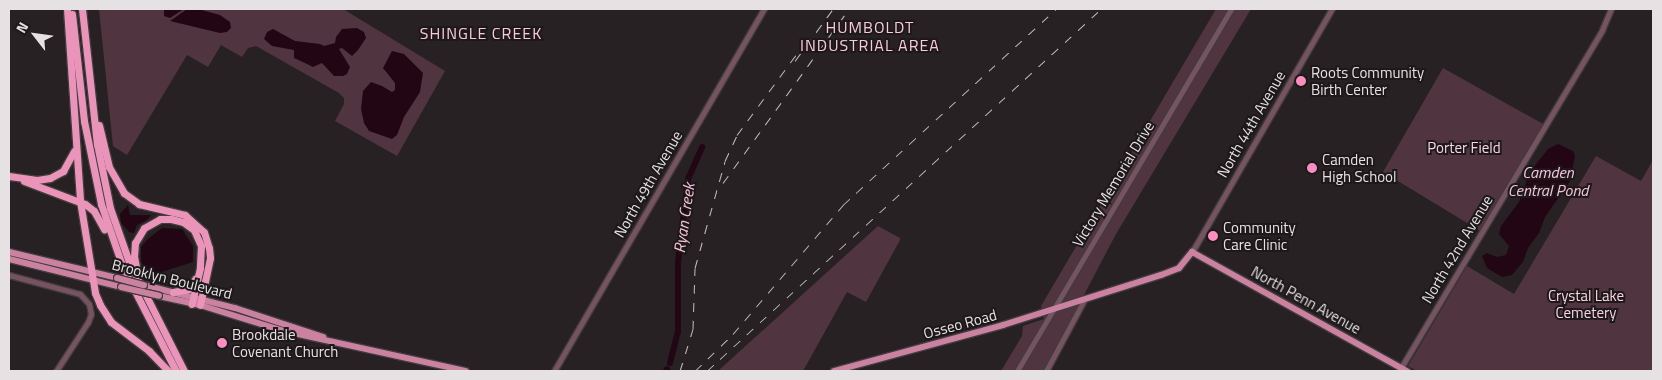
<!DOCTYPE html>
<style>
body{margin:0}
#map{position:relative;width:1662px;height:380px;overflow:hidden;background:#272123;font-family:"Titillium Web",sans-serif}
div>[style]{position:absolute}
.green>*{inset:0;background:#503540}
.water>*{inset:0;background:#220613}
.river>*{height:6px;margin:-3px;padding:0 3px;transform-origin:3px;border-radius:3px;background:#220613}
.roads{filter:drop-shadow(1px 0 #423c3e) drop-shadow(-1px 0 #423c3e) drop-shadow(0 1px #423c3e) drop-shadow(0 -1px #423c3e)}
.minor>*{height:5px;margin:-2.5px;padding:0 2.5px;transform-origin:2.5px;border-radius:2.5px;background:#765361}
.major>*{height:6px;margin:-3px;padding:0 3px;transform-origin:3px;border-radius:3px;background:#ca82a0}
.highway>*{height:7px;margin:-3.5px;padding:0 3.5px;transform-origin:3.5px;border-radius:3.5px;background:#eb94b9}
.rail>*{height:1px;margin-top:-0.5px;transform-origin:0;background:repeating-linear-gradient(90deg,#c2bec0 0 9px,transparent 0 18px)}
.bridges{filter:drop-shadow(1px 0 #423c3e) drop-shadow(-1px 0 #423c3e) drop-shadow(0 1px #423c3e) drop-shadow(0 -1px #423c3e)}
.major-bridge>*{height:6px;margin:-3px;padding:0 3px;transform-origin:3px;border-radius:3px;background:#ca82a0}
.dots>*{width:14px;height:14px;translate:-50% -50%;box-sizing:border-box;border:2px solid #1d181a;border-radius:50%}
span{translate:-50% -50%;white-space:nowrap;text-align:center;line-height:1.15;-webkit-text-stroke:4px #1d181a;paint-order:stroke}
.poi-label{font-size:15px;color:#e6e2e4}
.left{translate:0 -50%;text-align:left}
.street-label{font-size:15px;color:#e6e2e4}
.park-label{font-size:15px;color:#fcd3e3}
.neighbourhood-label{font-size:16px;color:#facadc;letter-spacing:1px}
.water-label{font-size:16px;color:#f9c4d9;font-style:italic}
.frame{position:absolute;inset:0;border:10px solid #e6e2e4;pointer-events:none}
.north{position:absolute;left:10px;top:10px;width:50px;height:50px;-webkit-text-stroke:4px #1d181a;paint-order:stroke;rotate:300deg;font-size:14px;font-weight:700;line-height:20px;text-align:center;color:#e6e2e4}
.north::after{content:'';display:block;margin:auto;width:18px;height:22px;background:#e6e2e4;clip-path:polygon(50% 0,100% 100%,50% 72%,0 100%)}
</style>
<div id="map">
<div class="green">
<div style="clip-path:polygon(99px 9px,343px 9px,445px 71px,397px 156px,335px 121px,344px 104px,344px 98px,339px 93px,256px 46px,248px 48px,242px 57px,221px 45px,208px 67px,187px 55px,127px 155px,113px 146px)"></div>
<div style="clip-path:polygon(1216px 9px,1251px 9px,1116px 234px,1044px 371px,1001px 371px,1022px 336px,1023px 326px,1044px 319px,1041px 306px)"></div>
<div style="clip-path:polygon(1443px 68px,1545px 125px,1482px 232px,1383px 172px)"></div>
<div style="clip-path:polygon(1596px 156px,1641px 181px,1653px 160px,1653px 371px,1417px 371px,1408px 366px,1467px 266px,1514px 294px)"></div>
<div style="clip-path:polygon(878px 226px,900px 238px,900px 240px,866px 302px,847px 292px,803px 371px,718px 371px)"></div>
</div>
<div class="water">
<div style="clip-path:polygon(164px 9px,184px 9px,170px 18px,164px 16px)"></div>
<div style="clip-path:polygon(187px 9px,198px 9px,220px 15px,230px 22px,231px 28px,227px 32px,220px 33px,170px 21px)"></div>
<div style="clip-path:polygon(357px 28px,364px 32px,366px 38px,358px 50px,352px 56px,342px 48px,339px 49px,350px 67px,347px 74px,343px 76px,334px 76px,322px 63px,313px 67px,305px 63px,294px 58px,294px 50px,272px 46px,264px 39px,267px 32px,273px 29px,295px 41px,320px 44px,324px 46px,335px 43px,336px 37px,342px 29px)"></div>
<div style="clip-path:polygon(392px 51px,404px 54px,423px 73px,420px 92px,404px 117px,397px 135px,392px 139px,369px 131px,364px 123px,361px 109px,363px 91px,371px 82px,382px 86px,392px 92px,395px 90px,395px 83px,383px 68px)"></div>
<div style="clip-path:polygon(1558px 144px,1573px 151px,1575px 156px,1570px 181px,1545px 217px,1539px 233px,1528px 248px,1523px 262px,1512px 275px,1502px 277px,1487px 268px,1482px 256px,1487px 253px,1497px 257px,1506px 255px,1509px 246px,1499px 234px,1501px 226px,1519px 202px,1529px 174px,1537px 163px,1548px 149px)"></div>
<div style="clip-path:polygon(128px 205px,130px 215px,151px 215px,147px 220px,137px 225px,134px 233px,129px 232px,121px 223px,120px 214px)"></div>
<div style="clip-path:polygon(162px 228px,182px 229px,193px 246px,193px 262px,155px 274px,143px 265px,141px 261px,141px 247px,148px 239px)"></div>
</div>
<div class="river">
<div style="left:678px;top:262px;width:84px;rotate:-83.1deg"></div>
<div style="left:688px;top:179px;width:35px;rotate:-66deg"></div>
<div style="left:670px;top:363px;width:32px;rotate:-76deg"></div>
<div style="left:678px;top:332px;width:67px;rotate:-90deg"></div>
<div style="left:666px;top:371px;width:2px;rotate:-63deg"></div>
</div>
<div class="roads">
<div class="minor">
<div style="left:1192px;top:252px;width:280px;rotate:-60.1deg"></div>
<div style="left:9px;top:275px;width:73px;rotate:15deg"></div>
<div style="left:80px;top:294px;width:13px;rotate:48deg"></div>
<div style="left:89px;top:304px;width:10px;rotate:79deg"></div>
<div style="left:91px;top:314px;width:9px;rotate:111deg"></div>
<div style="left:88px;top:322px;width:59px;rotate:123.1deg"></div>
<div style="left:554px;top:371px;width:419px;rotate:-59.9deg"></div>
<div style="left:1017px;top:371px;width:421px;rotate:-59.4deg"></div>
<div style="left:1046px;top:371px;width:81px;rotate:-61.8deg"></div>
<div style="left:1399px;top:371px;width:397px;rotate:-59.2deg"></div>
<div style="left:1602px;top:30px;width:23px;rotate:-67deg"></div>
</div>
<div class="major">
<div style="left:9px;top:252px;width:111px;rotate:13.5deg"></div>
<div style="left:9px;top:259px;width:115px;rotate:14deg"></div>
<div style="left:144px;top:285px;width:94px;rotate:14.2deg"></div>
<div style="left:235px;top:308px;width:93px;rotate:18.2deg"></div>
<div style="left:159px;top:296px;width:42px;rotate:12.4deg"></div>
<div style="left:200px;top:305px;width:88px;rotate:17.2deg"></div>
<div style="left:284px;top:331px;width:186px;rotate:12.4deg"></div>
<div style="left:834px;top:371px;width:175px;rotate:-15.2deg"></div>
<div style="left:1003px;top:325px;width:166px;rotate:-17.6deg"></div>
<div style="left:1161px;top:275px;width:19px;rotate:-21deg"></div>
<div style="left:1179px;top:268px;width:21px;rotate:-51deg"></div>
<div style="left:1192px;top:252px;width:246px;rotate:29deg"></div>
</div>
<div class="highway">
<div style="left:67px;top:9px;width:192px;rotate:86.1deg"></div>
<div style="left:80px;top:201px;width:93px;rotate:80.7deg"></div>
<div style="left:95px;top:293px;width:13px;rotate:67deg"></div>
<div style="left:100px;top:305px;width:20px;rotate:57deg"></div>
<div style="left:111px;top:322px;width:48px;rotate:37.3deg"></div>
<div style="left:149px;top:351px;width:28px;rotate:46deg"></div>
<div style="left:82px;top:9px;width:136px;rotate:83.7deg"></div>
<div style="left:97px;top:144px;width:65px;rotate:78.5deg"></div>
<div style="left:110px;top:208px;width:57px;rotate:70.6deg"></div>
<div style="left:129px;top:262px;width:122px;rotate:63.2deg"></div>
<div style="left:72px;top:14px;width:108px;rotate:83.6deg"></div>
<div style="left:84px;top:121px;width:85px;rotate:78.4deg"></div>
<div style="left:101px;top:204px;width:68px;rotate:71deg"></div>
<div style="left:123px;top:268px;width:116px;rotate:62.8deg"></div>
<div style="left:99px;top:125px;width:43px;rotate:76.6deg"></div>
<div style="left:109px;top:167px;width:30px;rotate:60deg"></div>
<div style="left:124px;top:193px;width:19px;rotate:36deg"></div>
<div style="left:139px;top:204px;width:47px;rotate:13.4deg"></div>
<div style="left:185px;top:215px;width:25px;rotate:42deg"></div>
<div style="left:204px;top:232px;width:17px;rotate:73deg"></div>
<div style="left:209px;top:248px;width:10px;rotate:84deg"></div>
<div style="left:210px;top:258px;width:48px;rotate:102deg"></div>
<div style="left:9px;top:176px;width:28px;rotate:8deg"></div>
<div style="left:37px;top:180px;width:13px;rotate:-9deg"></div>
<div style="left:50px;top:178px;width:15px;rotate:-28deg"></div>
<div style="left:63px;top:171px;width:23px;rotate:-61deg"></div>
<div style="left:24px;top:181px;width:65px;rotate:20.7deg"></div>
<div style="left:85px;top:204px;width:11px;rotate:38deg"></div>
<div style="left:94px;top:211px;width:21px;rotate:61deg"></div>
<div style="left:137px;top:272px;width:15px;rotate:-101deg"></div>
<div style="left:134px;top:257px;width:14px;rotate:-86deg"></div>
<div style="left:135px;top:243px;width:17px;rotate:-59deg"></div>
<div style="left:144px;top:228px;width:18px;rotate:-29deg"></div>
<div style="left:160px;top:219px;width:11px"></div>
<div style="left:171px;top:219px;width:12px;rotate:14deg"></div>
<div style="left:183px;top:222px;width:14px;rotate:36deg"></div>
<div style="left:194px;top:230px;width:17px;rotate:66deg"></div>
<div style="left:201px;top:246px;width:22px;rotate:93deg"></div>
<div style="left:200px;top:268px;width:37px;rotate:103deg"></div>
<div style="left:173px;top:292px;width:16px;rotate:-11deg"></div>
<div style="left:189px;top:289px;width:12px;rotate:-59deg"></div>
</div>
</div>
<div class="rail">
<div style="left:795px;top:61px;width:64px;rotate:-53.8deg"></div>
<div style="left:723px;top:183px;width:215px;rotate:-54.1deg"></div>
<div style="left:680px;top:371px;width:44px;rotate:-72.8deg"></div>
<div style="left:693px;top:329px;width:61px;rotate:-88.1deg"></div>
<div style="left:695px;top:268px;width:111px;rotate:-74.3deg"></div>
<div style="left:725px;top:161px;width:29px;rotate:-65deg"></div>
<div style="left:737px;top:135px;width:99px;rotate:-53.6deg"></div>
<div style="left:695px;top:371px;width:53px;rotate:-44.2deg"></div>
<div style="left:733px;top:334px;width:170px;rotate:-49.5deg"></div>
<div style="left:843px;top:205px;width:289px;rotate:-42.6deg"></div>
<div style="left:707px;top:371px;width:535px;rotate:-42.58deg"></div>
</div>
<div class="bridges">
<div class="major-bridge">
<div style="left:117px;top:278px;width:28px;rotate:15deg"></div>
<div style="left:121px;top:287px;width:39px;rotate:13deg"></div>
</div>
</div>
<div class="dots">
<div style="left:1301px;top:81px;background:#fd8ebf"></div>
<div style="left:1312px;top:168px;background:#fd8ebf"></div>
<div style="left:1213px;top:236px;background:#fd8ebf"></div>
<div style="left:222px;top:343px;background:#fd8ebf"></div>
</div>
<div class="poi-label">
<span class="left" style="left:1311px;top:81px">Roots Community<br>Birth Center</span>
<span class="left" style="left:1322px;top:168px">Camden<br>High School</span>
<span class="left" style="left:1223px;top:236px">Community<br>Care Clinic</span>
<span class="left" style="left:232px;top:343px">Brookdale<br>Covenant Church</span>
</div>
<div class="street-label">
<span style="left:1251px;top:124px;rotate:-60deg">North 44th Avenue</span>
<span style="left:648px;top:184px;rotate:-60deg">North 49th Avenue</span>
<span style="left:1113px;top:184px;rotate:-59deg">Victory Memorial Drive</span>
<span style="left:1457px;top:249px;rotate:-59deg">North 42nd Avenue</span>
<span style="left:172px;top:279px;rotate:14deg">Brooklyn Boulevard</span>
<span style="left:1306px;top:300px;rotate:29deg">North Penn Avenue</span>
<span style="left:960px;top:324px;rotate:-15deg">Osseo Road</span>
</div>
<div class="park-label">
<span style="left:1464px;top:148px">Porter Field</span>
<span style="left:1586px;top:304px">Crystal Lake<br>Cemetery</span>
</div>
<div class="neighbourhood-label">
<span style="left:870px;top:36px">HUMBOLDT<br>INDUSTRIAL AREA</span>
<span style="left:481px;top:33px">SHINGLE CREEK</span>
</div>
<div class="water-label">
<span style="left:1548px;top:181px">Camden<br>Central Pond</span>
<span style="left:684px;top:218px;rotate:-82deg">Ryan Creek</span>
</div>
<div class="frame"></div>
<div class="north">N</div>
</div>
